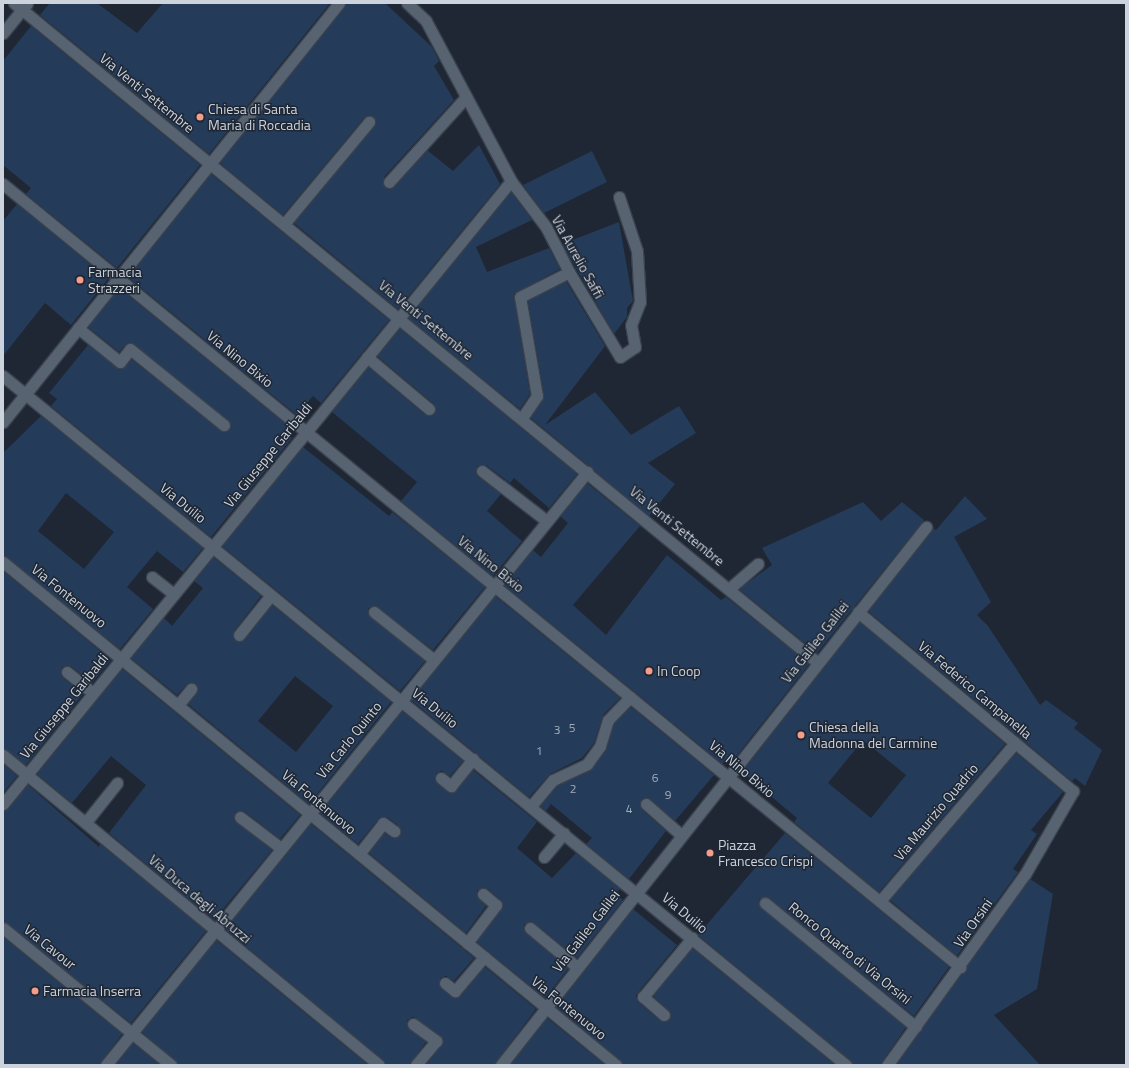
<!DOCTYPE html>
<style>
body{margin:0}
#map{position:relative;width:1129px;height:1068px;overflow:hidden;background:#1e2733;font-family:"Titillium Web",sans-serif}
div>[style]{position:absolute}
.building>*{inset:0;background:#253b5a}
.roads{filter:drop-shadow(1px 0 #3a424d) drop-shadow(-1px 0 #3a424d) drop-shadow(0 1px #3a424d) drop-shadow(0 -1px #3a424d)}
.pedestrian>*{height:11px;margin:-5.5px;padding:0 5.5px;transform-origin:5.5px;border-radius:5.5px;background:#586371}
.minor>*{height:11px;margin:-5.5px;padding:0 5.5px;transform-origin:5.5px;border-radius:5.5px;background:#586371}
.tertiary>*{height:11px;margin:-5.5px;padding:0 5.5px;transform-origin:5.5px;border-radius:5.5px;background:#586371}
.secondary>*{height:11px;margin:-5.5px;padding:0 5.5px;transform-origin:5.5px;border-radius:5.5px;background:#586371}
.dots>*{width:11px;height:11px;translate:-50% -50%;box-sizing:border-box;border:2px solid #1e2733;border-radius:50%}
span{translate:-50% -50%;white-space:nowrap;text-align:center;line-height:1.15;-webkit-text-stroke:3px #1e2733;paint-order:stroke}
.number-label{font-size:12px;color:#a3adbc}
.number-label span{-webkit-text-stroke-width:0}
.street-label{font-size:14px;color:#cdd3dc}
.poi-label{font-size:14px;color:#cdd3dc}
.left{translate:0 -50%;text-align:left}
.frame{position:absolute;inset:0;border:4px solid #cdd3dc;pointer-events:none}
</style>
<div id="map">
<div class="building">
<div style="clip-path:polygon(50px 3px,97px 3px,137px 33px,163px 3px,330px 3px,209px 154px,40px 15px)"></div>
<div style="clip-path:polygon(346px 3px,385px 3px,432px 47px,439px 61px,434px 66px,454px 100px,384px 177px,384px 187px,394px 187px,427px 150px,453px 171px,479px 145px,500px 184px,398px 309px,294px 223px,374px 126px,373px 116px,364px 118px,283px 215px,220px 163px)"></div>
<div style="clip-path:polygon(31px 26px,200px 165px,117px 268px,26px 194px,31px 188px,3px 165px,3px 61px)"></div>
<div style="clip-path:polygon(592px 151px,607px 182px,544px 213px,523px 185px)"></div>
<div style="clip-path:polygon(211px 174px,389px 320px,321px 403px,313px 396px,297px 415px,128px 277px)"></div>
<div style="clip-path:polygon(511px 192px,532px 220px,476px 247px,487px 272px,549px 248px,560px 269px,514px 294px,530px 394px,520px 409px,408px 318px)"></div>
<div style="clip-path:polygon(17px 204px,108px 279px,71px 325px,45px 303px,3px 356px,3px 221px)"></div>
<div style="clip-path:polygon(619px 222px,633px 301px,627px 308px,627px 317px,614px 334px,562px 244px)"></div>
<div style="clip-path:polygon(566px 281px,605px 346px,545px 425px,595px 392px,631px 435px,679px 406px,696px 433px,648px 463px,675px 484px,649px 516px,531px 418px,544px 395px,528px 301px)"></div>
<div style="clip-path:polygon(119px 288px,288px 426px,284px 431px,292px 438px,211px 537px,51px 406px,57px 399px,49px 393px,88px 345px,119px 369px,131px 359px,220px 430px,230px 429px,228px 420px,134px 344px,127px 343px,119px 352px,88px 327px)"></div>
<div style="clip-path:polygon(400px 329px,577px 474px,549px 508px,514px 478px,510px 483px,486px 465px,477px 466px,477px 476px,501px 494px,487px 511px,522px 541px,493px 576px,401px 501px,417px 482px,332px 412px,368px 367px,424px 414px,435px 413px,434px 404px,377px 356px)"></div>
<div style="clip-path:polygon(evenodd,41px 416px,203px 548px,183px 572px,157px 551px,127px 587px,153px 609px,120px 649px,3px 555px,3px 453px,41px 416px,66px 493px,114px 532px,84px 569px,38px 531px,66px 493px)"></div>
<div style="clip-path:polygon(303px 447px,389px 516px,392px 512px,485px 587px,433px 650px,378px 607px,368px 608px,370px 617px,425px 661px,400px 691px,222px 546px)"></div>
<div style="clip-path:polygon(587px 483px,640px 526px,573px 605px,606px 635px,667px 555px,721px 600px,726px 597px,809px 664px,731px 763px,726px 759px,723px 764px,504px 585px,533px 550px,541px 557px,568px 523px,560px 516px)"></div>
<div style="clip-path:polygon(965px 496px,987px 519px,954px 537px,991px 602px,977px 615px,988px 626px,1040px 705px,1046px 700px,1078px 723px,1074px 728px,1102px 750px,1085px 786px,1075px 778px,1072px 781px,868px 611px,933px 528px,936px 530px)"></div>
<div style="clip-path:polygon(863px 502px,881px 521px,902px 502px,924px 520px,817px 653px,739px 589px,772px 565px,762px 548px)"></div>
<div style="clip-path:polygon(evenodd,213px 557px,261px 596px,234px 631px,234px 640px,244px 639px,272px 605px,391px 702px,309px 804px,188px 704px,198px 690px,196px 684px,188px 683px,177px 695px,131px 658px,164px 618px,172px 626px,203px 588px,194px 581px,213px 557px,295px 676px,333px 706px,296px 752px,258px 721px,295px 676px)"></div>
<div style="clip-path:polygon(3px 571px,111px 660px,92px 683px,71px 666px,62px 667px,62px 677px,83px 694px,26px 765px,3px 748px)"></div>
<div style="clip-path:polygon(495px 596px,620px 698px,603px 715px,594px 743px,582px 758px,550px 774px,529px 797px,411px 700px)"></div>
<div style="clip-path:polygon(evenodd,860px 622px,1005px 744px,879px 892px,794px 822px,797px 818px,742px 772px,860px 622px,863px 740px,906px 775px,871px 818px,828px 783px,863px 740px)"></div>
<div style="clip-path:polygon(122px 669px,300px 815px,280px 839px,244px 811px,235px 812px,236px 822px,272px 850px,214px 920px,109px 833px,146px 785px,111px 756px,72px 803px,37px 774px)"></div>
<div style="clip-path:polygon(631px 707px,714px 775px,675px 821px,650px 799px,641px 800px,641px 809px,666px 831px,629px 879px,586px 844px,592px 838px,551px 804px,546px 811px,540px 806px,557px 786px,593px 768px,607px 748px,614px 724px)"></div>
<div style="clip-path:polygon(402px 711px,463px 761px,450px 776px,442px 771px,436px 773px,437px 783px,453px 793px,473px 770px,537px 822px,517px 848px,552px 878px,576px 853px,620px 889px,616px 894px,623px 900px,577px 958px,534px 923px,524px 924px,526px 933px,568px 969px,545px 998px,477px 942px,503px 906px,501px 900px,488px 889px,477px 890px,477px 897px,486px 906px,466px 933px,369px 853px,384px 833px,393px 838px,399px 835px,398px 825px,387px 817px,380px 817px,358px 844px,320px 813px)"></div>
<div style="clip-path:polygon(1016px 753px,1063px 792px,1031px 830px,1037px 834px,1013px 869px,1018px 872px,957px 956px,890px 900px)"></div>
<div style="clip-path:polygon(3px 764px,17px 776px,3px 793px)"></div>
<div style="clip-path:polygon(28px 785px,99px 847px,100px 844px,206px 931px,131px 1023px,3px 921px,3px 811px)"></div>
<div style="clip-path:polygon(311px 824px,474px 958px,454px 981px,446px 976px,440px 978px,441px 988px,451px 997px,458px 997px,485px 967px,536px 1009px,494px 1065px,425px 1065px,441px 1045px,443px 1039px,413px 1017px,407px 1020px,407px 1027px,426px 1042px,409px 1065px,386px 1065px,383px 1060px,225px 929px)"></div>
<div style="clip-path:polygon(785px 833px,949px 967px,914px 1016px,769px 898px,759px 899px,761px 908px,906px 1027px,880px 1065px,853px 1065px,850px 1060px,698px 935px)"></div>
<div style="clip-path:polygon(1030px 879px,1053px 894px,1037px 989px,994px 1015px,1040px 1065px,896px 1065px)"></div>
<div style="clip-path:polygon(633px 909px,677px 945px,636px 995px,638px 1002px,659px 1020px,667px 1021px,671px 1013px,653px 996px,692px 948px,835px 1065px,623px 1065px,620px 1060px,556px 1007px)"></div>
<div style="clip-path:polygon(3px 937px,122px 1034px,99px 1065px,3px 1065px)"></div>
<div style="clip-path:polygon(216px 940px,368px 1065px,178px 1065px,142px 1032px)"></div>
<div style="clip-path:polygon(547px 1018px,605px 1065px,510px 1065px)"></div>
<div style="clip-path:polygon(133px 1043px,160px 1065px,115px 1065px)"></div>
</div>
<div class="roads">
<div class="pedestrian">
<div style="left:730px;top:588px;width:37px;rotate:-41deg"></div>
<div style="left:765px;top:903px;width:195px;rotate:39.4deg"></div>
</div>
<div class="minor">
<div style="left:14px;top:3px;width:1040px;rotate:39.38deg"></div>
<div style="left:407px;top:3px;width:26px;rotate:43deg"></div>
<div style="left:426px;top:21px;width:181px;rotate:62deg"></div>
<div style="left:511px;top:181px;width:58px;rotate:52.7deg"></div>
<div style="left:546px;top:227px;width:51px;rotate:62.9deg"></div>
<div style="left:569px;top:272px;width:99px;rotate:59deg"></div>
<div style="left:620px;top:357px;width:18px;rotate:-34deg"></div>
<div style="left:635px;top:347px;width:22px;rotate:-100deg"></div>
<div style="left:631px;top:325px;width:25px;rotate:-69deg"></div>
<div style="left:640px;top:302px;width:51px;rotate:-93.4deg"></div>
<div style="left:637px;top:251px;width:57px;rotate:-108.4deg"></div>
<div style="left:389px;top:182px;width:115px;rotate:-47.8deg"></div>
<div style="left:3px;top:184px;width:1237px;rotate:39.29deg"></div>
<div style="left:284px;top:224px;width:133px;rotate:-50.2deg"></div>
<div style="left:78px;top:328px;width:54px;rotate:39deg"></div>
<div style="left:120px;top:362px;width:16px;rotate:-52deg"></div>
<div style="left:130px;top:349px;width:121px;rotate:39deg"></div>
<div style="left:367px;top:357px;width:81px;rotate:40deg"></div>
<div style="left:3px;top:376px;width:1089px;rotate:39.26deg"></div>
<div style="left:522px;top:418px;width:27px;rotate:-56deg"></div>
<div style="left:537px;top:396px;width:100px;rotate:-99.7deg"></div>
<div style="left:520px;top:297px;width:55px;rotate:-27deg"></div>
<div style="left:3px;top:422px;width:537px;rotate:-51.27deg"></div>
<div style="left:482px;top:471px;width:82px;rotate:37.6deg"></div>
<div style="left:3px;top:562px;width:793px;rotate:39.37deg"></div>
<div style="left:152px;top:577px;width:28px;rotate:38deg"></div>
<div style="left:374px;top:612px;width:75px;rotate:38.5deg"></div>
<div style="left:858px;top:612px;width:280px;rotate:39.8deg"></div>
<div style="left:1073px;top:791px;width:96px;rotate:120deg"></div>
<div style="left:1025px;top:874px;width:236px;rotate:125.8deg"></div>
<div style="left:239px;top:635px;width:51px;rotate:-51.3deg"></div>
<div style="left:67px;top:672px;width:33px;rotate:39deg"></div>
<div style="left:178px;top:705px;width:21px;rotate:-51deg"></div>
<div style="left:3px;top:755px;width:487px;rotate:39.5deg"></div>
<div style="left:441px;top:778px;width:13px;rotate:39deg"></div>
<div style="left:451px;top:786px;width:35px;rotate:-51deg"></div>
<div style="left:3px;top:804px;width:804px;rotate:-50.81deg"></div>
<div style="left:646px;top:804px;width:47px;rotate:41.5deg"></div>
<div style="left:531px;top:806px;width:34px;rotate:-50deg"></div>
<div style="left:553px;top:780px;width:38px;rotate:-25deg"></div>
<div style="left:587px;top:764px;width:22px;rotate:-54deg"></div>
<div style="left:600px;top:746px;width:27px;rotate:-73deg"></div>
<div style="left:608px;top:720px;width:32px;rotate:-46deg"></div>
<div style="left:240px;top:817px;width:51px;rotate:37.1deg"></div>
<div style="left:86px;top:822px;width:50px;rotate:-51.5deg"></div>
<div style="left:359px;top:854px;width:39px;rotate:-52deg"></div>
<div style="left:383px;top:823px;width:14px;rotate:36deg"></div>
<div style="left:544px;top:857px;width:31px;rotate:-50deg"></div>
<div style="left:880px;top:901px;width:208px;rotate:-49.5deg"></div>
<div style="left:530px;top:928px;width:61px;rotate:39.7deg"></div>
<div style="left:467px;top:943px;width:48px;rotate:-52.7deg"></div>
<div style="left:496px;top:905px;width:17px;rotate:-140deg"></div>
<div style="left:445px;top:983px;width:13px;rotate:39deg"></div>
<div style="left:455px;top:991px;width:45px;rotate:-49.5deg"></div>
<div style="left:664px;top:1015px;width:28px;rotate:-139deg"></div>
<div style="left:643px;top:997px;width:77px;rotate:-50.3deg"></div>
<div style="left:413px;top:1024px;width:29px;rotate:36deg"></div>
<div style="left:436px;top:1041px;width:31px;rotate:130deg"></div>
<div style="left:106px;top:1065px;width:764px;rotate:-50.95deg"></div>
<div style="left:501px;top:1065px;width:686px;rotate:-51.69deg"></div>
</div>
<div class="tertiary">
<div style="left:3px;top:33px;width:38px;rotate:-51deg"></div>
</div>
<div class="secondary">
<div style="left:3px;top:928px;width:217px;rotate:39.2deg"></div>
</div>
</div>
<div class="dots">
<div style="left:200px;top:117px;background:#f49d8b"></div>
<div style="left:80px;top:280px;background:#f49d8b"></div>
<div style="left:649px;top:671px;background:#f49d8b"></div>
<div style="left:801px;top:735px;background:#f49d8b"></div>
<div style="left:710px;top:853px;background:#f49d8b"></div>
<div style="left:35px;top:991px;background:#f49d8b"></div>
</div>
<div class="number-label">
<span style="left:572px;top:728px">5</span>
<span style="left:557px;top:730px">3</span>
<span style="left:539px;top:751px">1</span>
<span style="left:655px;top:778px">6</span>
<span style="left:573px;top:789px">2</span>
<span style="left:668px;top:795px">9</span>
<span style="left:629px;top:809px">4</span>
</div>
<div class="street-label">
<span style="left:147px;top:93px;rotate:39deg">Via Venti Settembre</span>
<span style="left:578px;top:257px;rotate:61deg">Via Aurelio Saffi</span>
<span style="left:426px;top:320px;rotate:39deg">Via Venti Settembre</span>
<span style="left:240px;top:359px;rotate:39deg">Via Nino Bixio</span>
<span style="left:268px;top:455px;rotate:-51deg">Via Giuseppe Garibaldi</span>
<span style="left:183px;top:503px;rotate:39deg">Via Duilio</span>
<span style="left:677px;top:526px;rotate:39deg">Via Venti Settembre</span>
<span style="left:491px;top:564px;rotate:39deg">Via Nino Bixio</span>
<span style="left:69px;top:596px;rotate:39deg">Via Fontenuovo</span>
<span style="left:815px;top:642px;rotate:-52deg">Via Galileo Galilei</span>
<span style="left:975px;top:690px;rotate:40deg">Via Federico Campanella</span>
<span style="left:64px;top:706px;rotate:-51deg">Via Giuseppe Garibaldi</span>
<span style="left:435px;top:708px;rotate:39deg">Via Duilio</span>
<span style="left:349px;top:740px;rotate:-51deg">Via Carlo Quinto</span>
<span style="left:742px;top:769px;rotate:40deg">Via Nino Bixio</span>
<span style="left:319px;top:802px;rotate:40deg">Via Fontenuovo</span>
<span style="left:936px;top:812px;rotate:-50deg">Via Maurizio Quadrio</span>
<span style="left:200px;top:899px;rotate:40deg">Via Duca degli Abruzzi</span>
<span style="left:685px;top:913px;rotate:40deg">Via Duilio</span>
<span style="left:973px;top:923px;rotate:-55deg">Via Orsini</span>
<span style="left:586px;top:931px;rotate:-52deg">Via Galileo Galilei</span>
<span style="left:50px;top:947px;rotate:39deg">Via Cavour</span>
<span style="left:850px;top:953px;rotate:39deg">Ronco Quarto di Via Orsini</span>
<span style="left:569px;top:1008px;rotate:39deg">Via Fontenuovo</span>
</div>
<div class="poi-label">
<span class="left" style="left:208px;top:117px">Chiesa di Santa<br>Maria di Roccadia</span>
<span class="left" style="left:88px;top:280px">Farmacia<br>Strazzeri</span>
<span class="left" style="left:657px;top:671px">In Coop</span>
<span class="left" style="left:809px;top:735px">Chiesa della<br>Madonna del Carmine</span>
<span class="left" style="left:718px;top:853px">Piazza<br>Francesco Crispi</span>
<span class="left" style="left:43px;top:991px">Farmacia Inserra</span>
</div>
<div class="frame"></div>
</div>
